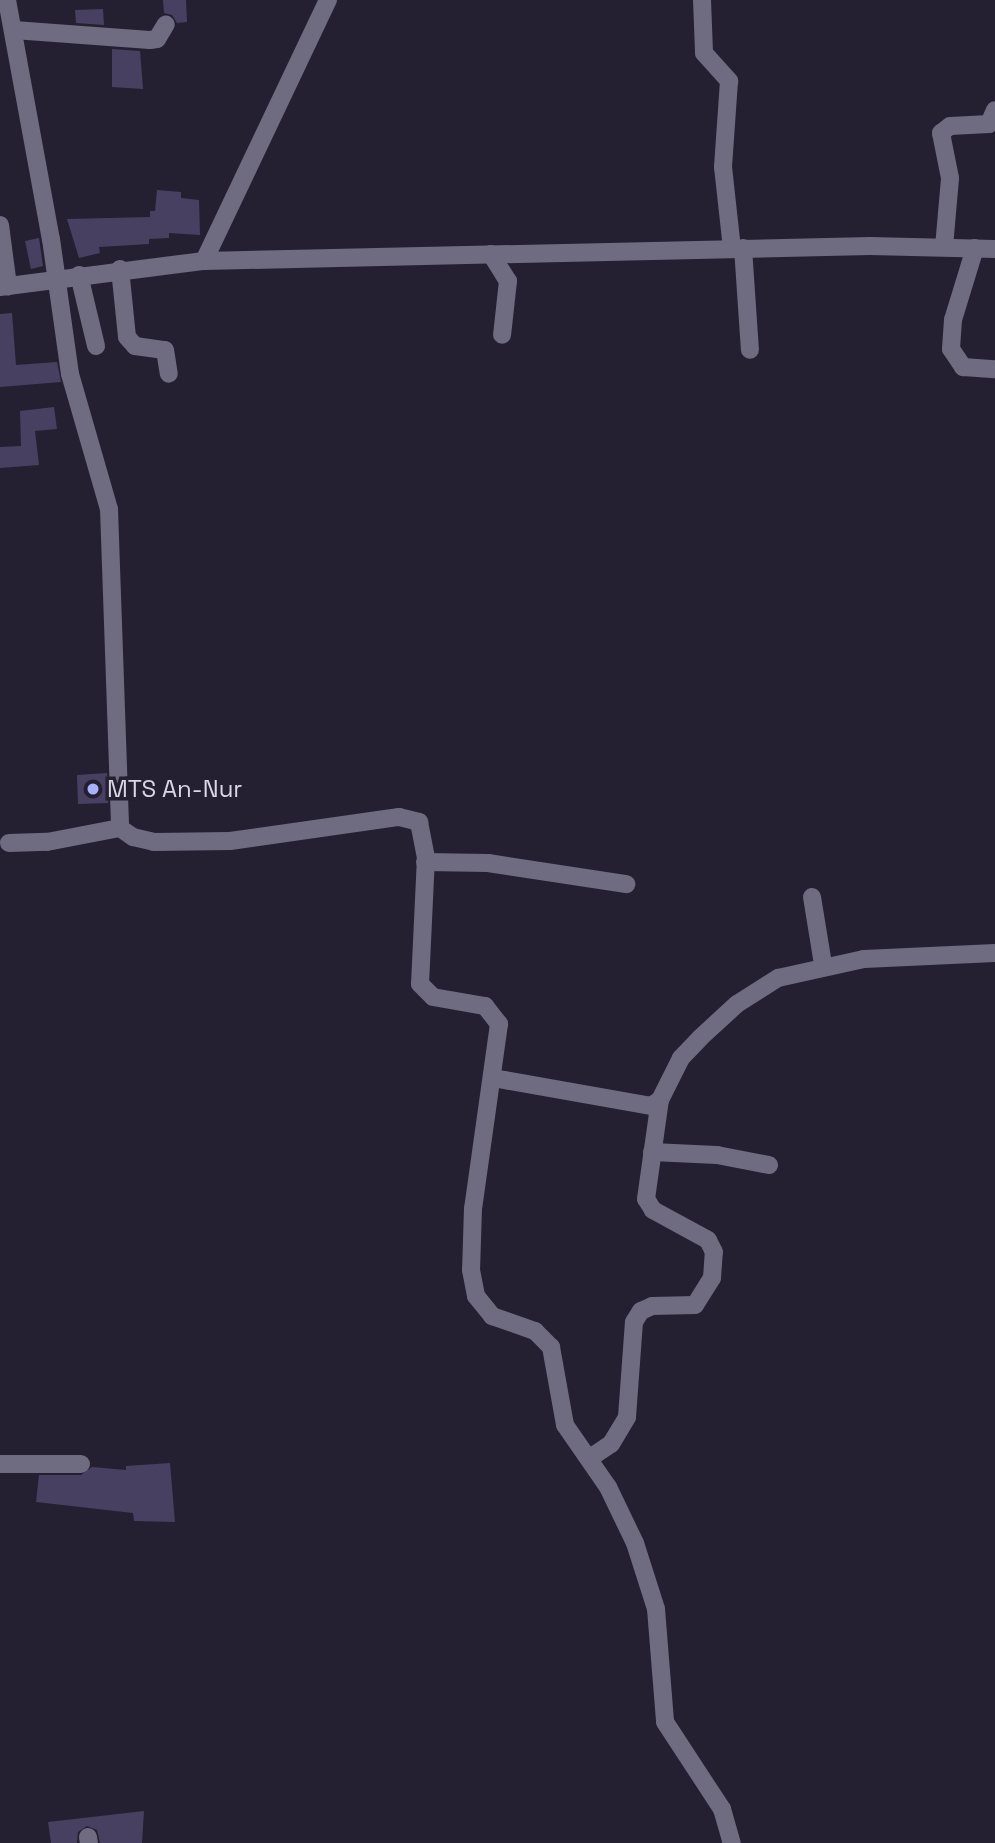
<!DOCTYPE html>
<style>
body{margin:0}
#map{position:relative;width:995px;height:1843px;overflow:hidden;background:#242031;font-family:"Space Grotesk",sans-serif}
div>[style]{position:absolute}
.building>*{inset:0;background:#474060}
.minor>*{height:18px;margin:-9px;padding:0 9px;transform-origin:9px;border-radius:9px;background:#6f6b80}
.dots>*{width:19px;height:19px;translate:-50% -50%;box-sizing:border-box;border:4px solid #242031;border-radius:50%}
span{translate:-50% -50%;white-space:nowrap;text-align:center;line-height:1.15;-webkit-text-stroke:7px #242031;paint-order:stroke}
.poi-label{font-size:24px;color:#d9d7e3}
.left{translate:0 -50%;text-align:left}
</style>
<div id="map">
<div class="building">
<div style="clip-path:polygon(163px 0,186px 0,187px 22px,177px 23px,172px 15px,164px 13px)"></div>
<div style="clip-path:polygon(103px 9px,104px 25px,76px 23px,75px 10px)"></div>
<div style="clip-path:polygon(112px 49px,140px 51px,143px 89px,112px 87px)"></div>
<div style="clip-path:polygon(157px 190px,181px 192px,181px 198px,199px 200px,200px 235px,169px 233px,169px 238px,149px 239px,149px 244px,99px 247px,100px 253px,79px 258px,67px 219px,150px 217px,150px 211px,155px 211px)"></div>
<div style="clip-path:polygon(39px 238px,43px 266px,31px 269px,25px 241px)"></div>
<div style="clip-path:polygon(12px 313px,16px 365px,57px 362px,61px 382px,0 387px,0 314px)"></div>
<div style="clip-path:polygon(54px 407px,57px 429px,35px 431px,39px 465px,0 468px,0 447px,21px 446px,20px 411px)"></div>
<div style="clip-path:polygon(107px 773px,108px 803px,78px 804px,77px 775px)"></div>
<div style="clip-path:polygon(170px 1463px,175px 1522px,134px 1521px,133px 1513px,36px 1502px,39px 1475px,81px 1475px,92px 1467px,126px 1470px,126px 1466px)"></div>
<div style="clip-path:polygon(144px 1811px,142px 1843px,100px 1843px,97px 1830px,87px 1826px,78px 1832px,77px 1843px,51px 1843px,48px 1822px)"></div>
</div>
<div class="minor">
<div style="left:7px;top:0;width:243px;rotate:79.6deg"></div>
<div style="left:51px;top:239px;width:136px;rotate:82deg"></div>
<div style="left:70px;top:374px;width:141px;rotate:73.9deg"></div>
<div style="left:109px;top:509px;width:319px;rotate:88deg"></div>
<div style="left:120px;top:828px;width:16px;rotate:35deg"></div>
<div style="left:133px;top:837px;width:22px;rotate:13deg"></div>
<div style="left:154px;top:842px;width:76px;rotate:-0.8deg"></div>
<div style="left:230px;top:841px;width:171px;rotate:-8.1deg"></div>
<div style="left:399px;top:817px;width:21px;rotate:14deg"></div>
<div style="left:419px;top:822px;width:36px;rotate:79deg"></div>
<div style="left:426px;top:857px;width:127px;rotate:92.7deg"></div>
<div style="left:420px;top:984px;width:18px;rotate:45deg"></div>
<div style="left:433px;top:997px;width:53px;rotate:9.8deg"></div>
<div style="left:485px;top:1006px;width:23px;rotate:52deg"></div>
<div style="left:499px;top:1024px;width:186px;rotate:98deg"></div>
<div style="left:473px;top:1208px;width:62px;rotate:91.8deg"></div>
<div style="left:471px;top:1270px;width:26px;rotate:79deg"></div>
<div style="left:476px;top:1296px;width:26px;rotate:51deg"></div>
<div style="left:492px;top:1316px;width:46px;rotate:19.2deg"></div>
<div style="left:535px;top:1331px;width:23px;rotate:45deg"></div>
<div style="left:551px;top:1347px;width:79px;rotate:79.8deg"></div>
<div style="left:565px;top:1425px;width:75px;rotate:55.3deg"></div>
<div style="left:608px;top:1487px;width:62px;rotate:64.3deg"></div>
<div style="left:635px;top:1543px;width:69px;rotate:72.3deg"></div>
<div style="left:656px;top:1609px;width:113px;rotate:85.4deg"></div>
<div style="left:665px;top:1722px;width:104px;rotate:56.8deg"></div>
<div style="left:722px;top:1809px;width:35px;rotate:74deg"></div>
<div style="left:702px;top:0;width:53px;rotate:87.8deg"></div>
<div style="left:704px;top:53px;width:38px;rotate:48deg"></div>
<div style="left:729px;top:81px;width:86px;rotate:94deg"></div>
<div style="left:723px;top:167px;width:82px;rotate:83.7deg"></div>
<div style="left:14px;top:30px;width:136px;rotate:4.2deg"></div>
<div style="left:150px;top:40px;width:7px;rotate:-8deg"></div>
<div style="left:157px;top:39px;width:17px;rotate:-59deg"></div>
<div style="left:0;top:225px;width:62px;rotate:82.5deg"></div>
<div style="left:944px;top:247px;width:69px;rotate:-85deg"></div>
<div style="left:950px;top:178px;width:46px;rotate:-101.3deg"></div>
<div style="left:941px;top:133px;width:11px;rotate:-38deg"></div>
<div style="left:950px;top:126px;width:39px;rotate:-3deg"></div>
<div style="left:989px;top:124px;width:15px;rotate:-67deg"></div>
<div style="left:743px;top:248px;width:102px;rotate:86.1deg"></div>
<div style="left:975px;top:248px;width:75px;rotate:107deg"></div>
<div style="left:953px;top:320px;width:29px;rotate:94deg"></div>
<div style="left:951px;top:349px;width:22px;rotate:56deg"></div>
<div style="left:963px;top:367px;width:32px;rotate:4deg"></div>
<div style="left:491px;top:254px;width:32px;rotate:58deg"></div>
<div style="left:508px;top:281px;width:54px;rotate:96.3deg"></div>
<div style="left:204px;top:261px;width:289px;rotate:-64.6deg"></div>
<div style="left:120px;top:269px;width:68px;rotate:84.1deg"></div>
<div style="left:127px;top:337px;width:12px;rotate:48deg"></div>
<div style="left:135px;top:346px;width:30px;rotate:8deg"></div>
<div style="left:165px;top:350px;width:24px;rotate:81deg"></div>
<div style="left:79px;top:275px;width:73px;rotate:76.5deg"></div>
<div style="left:0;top:287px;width:206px;rotate:-7.3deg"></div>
<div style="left:204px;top:261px;width:666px;rotate:-1.29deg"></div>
<div style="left:870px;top:246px;width:125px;rotate:1.4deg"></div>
<div style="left:9px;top:843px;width:38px;rotate:-2deg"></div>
<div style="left:47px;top:842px;width:74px;rotate:-10.9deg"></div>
<div style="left:425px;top:862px;width:63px;rotate:0.9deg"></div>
<div style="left:488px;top:863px;width:140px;rotate:8.7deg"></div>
<div style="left:812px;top:897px;width:68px;rotate:80.7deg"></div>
<div style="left:493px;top:1078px;width:160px;rotate:10deg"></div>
<div style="left:651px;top:1106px;width:11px;rotate:-34deg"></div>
<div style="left:660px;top:1100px;width:47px;rotate:-63.4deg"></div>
<div style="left:681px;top:1058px;width:28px;rotate:-46deg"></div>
<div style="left:700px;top:1038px;width:50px;rotate:-42.6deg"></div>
<div style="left:737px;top:1004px;width:49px;rotate:-32.4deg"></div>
<div style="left:778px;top:978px;width:88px;rotate:-12.5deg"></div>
<div style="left:864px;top:959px;width:131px;rotate:-2.6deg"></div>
<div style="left:652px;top:1152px;width:65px;rotate:2.6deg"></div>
<div style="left:717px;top:1155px;width:53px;rotate:10.9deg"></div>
<div style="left:590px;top:1458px;width:25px;rotate:-34deg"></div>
<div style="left:611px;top:1444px;width:31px;rotate:-59deg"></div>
<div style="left:627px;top:1417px;width:95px;rotate:-85.8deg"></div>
<div style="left:634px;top:1322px;width:13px;rotate:-58deg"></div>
<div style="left:641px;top:1311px;width:12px;rotate:-24deg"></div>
<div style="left:652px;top:1306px;width:43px;rotate:-1.3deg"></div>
<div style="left:695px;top:1305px;width:32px;rotate:-58deg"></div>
<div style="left:712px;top:1278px;width:26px;rotate:-86deg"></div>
<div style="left:714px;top:1252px;width:13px;rotate:-117deg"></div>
<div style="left:708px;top:1240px;width:63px;rotate:-151.4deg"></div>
<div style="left:653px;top:1210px;width:13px;rotate:-122deg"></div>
<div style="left:646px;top:1199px;width:100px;rotate:-82deg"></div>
<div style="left:0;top:1464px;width:81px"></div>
<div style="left:88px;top:1837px;width:6px;rotate:81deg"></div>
</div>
<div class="dots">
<div style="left:93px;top:789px;background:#a6b1fc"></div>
</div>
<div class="poi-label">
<span class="left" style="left:107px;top:789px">MTS An-Nur</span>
</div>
</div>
